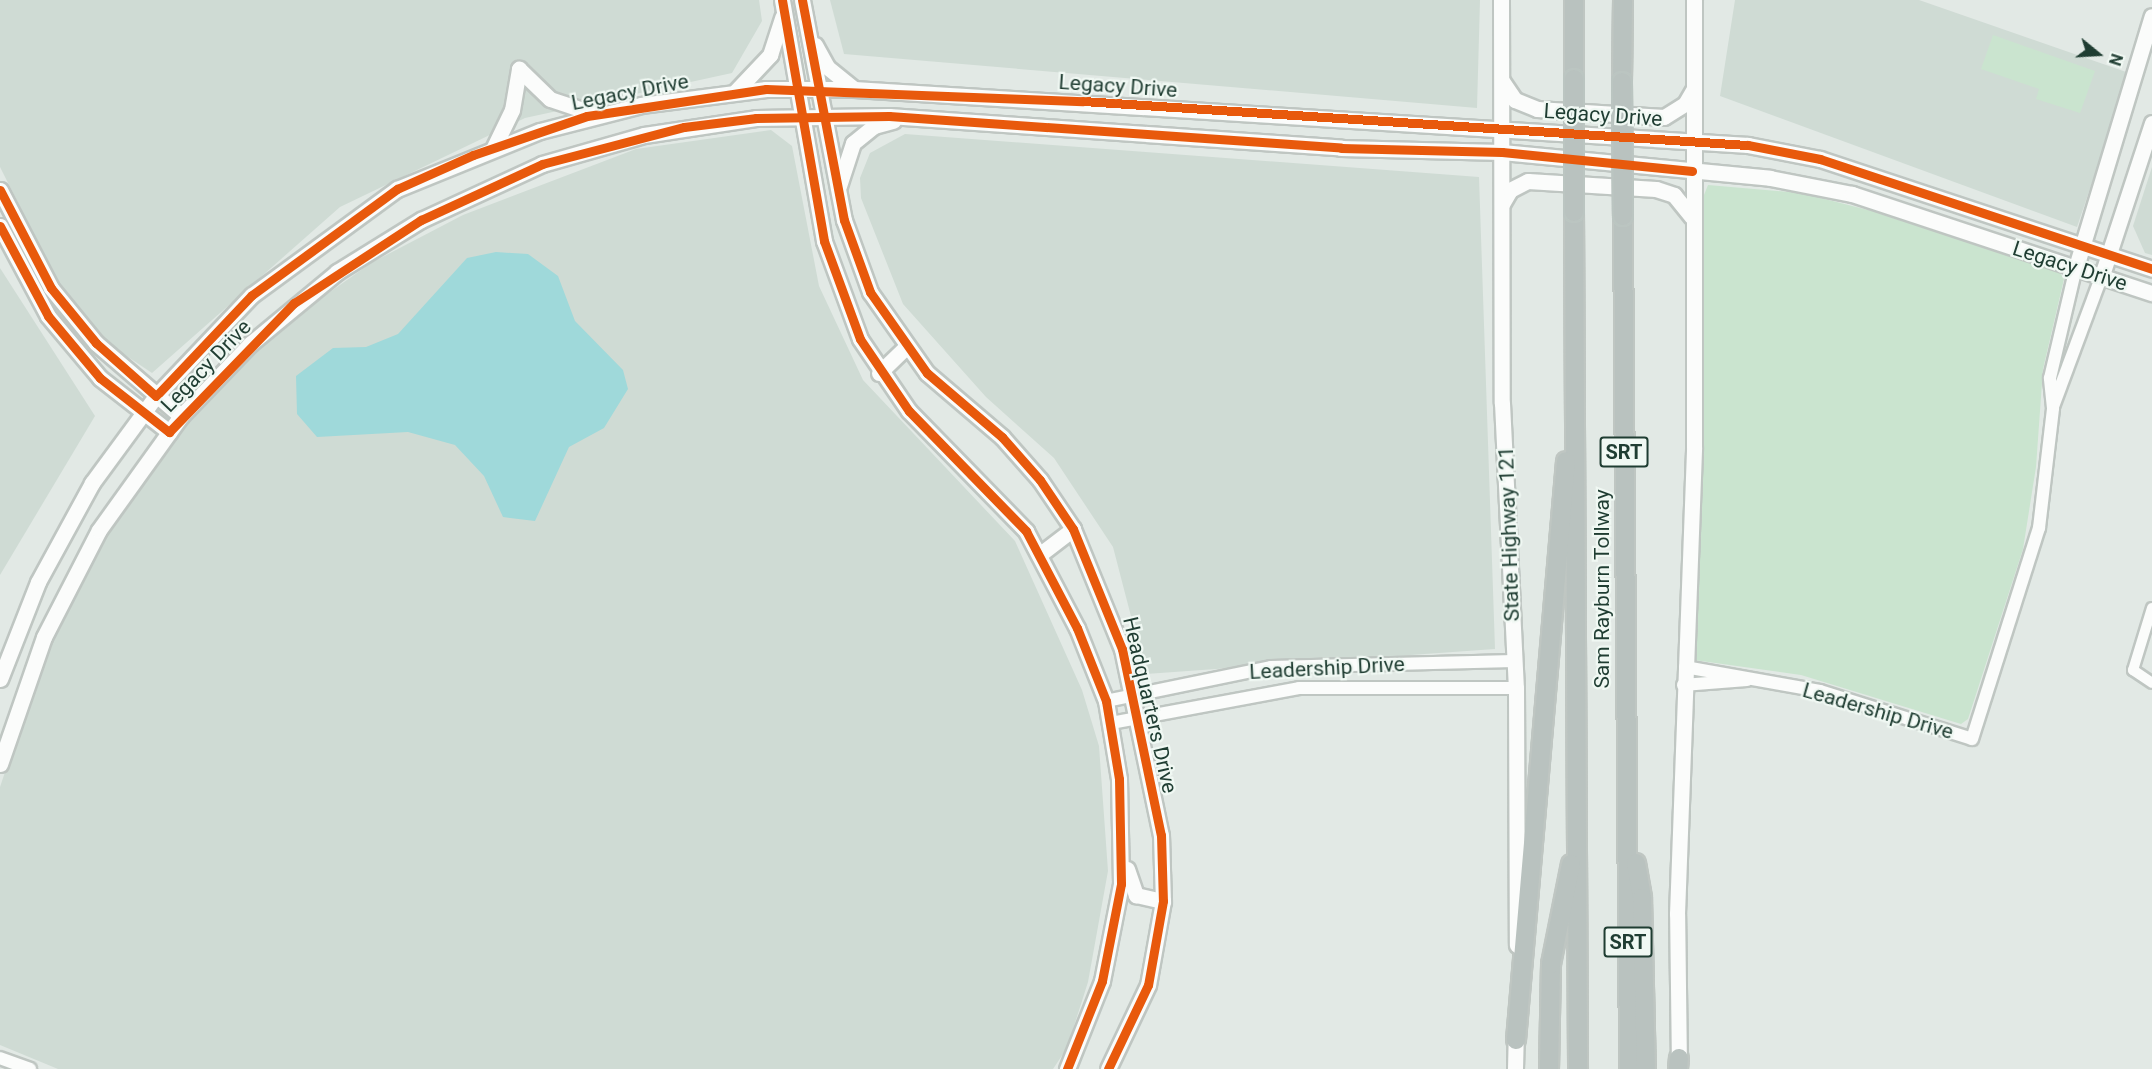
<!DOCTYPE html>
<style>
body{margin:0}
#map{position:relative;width:2152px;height:1069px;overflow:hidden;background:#e2e9e5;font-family:Roboto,sans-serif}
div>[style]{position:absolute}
.built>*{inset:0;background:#cfdbd4}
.green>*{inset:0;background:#cae4cf}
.water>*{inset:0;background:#9fd9da}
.roads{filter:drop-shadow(2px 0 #bfc6c2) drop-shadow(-2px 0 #bfc6c2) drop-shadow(0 2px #bfc6c2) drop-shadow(0 -2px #bfc6c2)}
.minor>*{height:10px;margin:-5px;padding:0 5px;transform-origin:5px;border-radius:5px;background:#fbfcfb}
.tertiary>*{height:12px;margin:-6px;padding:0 6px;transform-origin:6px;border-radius:6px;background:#fbfcfb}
.secondary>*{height:15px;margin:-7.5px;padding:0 7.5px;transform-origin:7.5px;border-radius:7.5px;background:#fbfcfb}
.motorway>*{height:18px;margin:-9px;padding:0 9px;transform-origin:9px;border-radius:9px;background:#b9c2bf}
.bridges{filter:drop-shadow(2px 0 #bbc5c1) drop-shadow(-2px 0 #bbc5c1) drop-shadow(0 2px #bbc5c1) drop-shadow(0 -2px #bbc5c1)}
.motorway-bridge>*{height:18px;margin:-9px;padding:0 9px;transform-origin:9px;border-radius:9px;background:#b9c2bf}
.cycleway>*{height:9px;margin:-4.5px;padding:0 4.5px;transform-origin:4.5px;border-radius:4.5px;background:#e8590c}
span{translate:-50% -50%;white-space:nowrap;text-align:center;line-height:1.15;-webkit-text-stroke:4.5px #f0f8f3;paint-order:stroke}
.shield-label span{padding:2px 4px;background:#f0f8f3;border:2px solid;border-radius:4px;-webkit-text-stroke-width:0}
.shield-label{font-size:20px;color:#1f3d32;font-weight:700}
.street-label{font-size:21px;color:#1f3d32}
.north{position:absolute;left:2068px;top:24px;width:60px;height:60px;-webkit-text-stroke:4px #f0f8f3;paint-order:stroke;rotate:108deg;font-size:16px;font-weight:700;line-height:24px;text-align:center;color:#1f3d32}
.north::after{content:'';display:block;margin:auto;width:21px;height:27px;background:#1f3d32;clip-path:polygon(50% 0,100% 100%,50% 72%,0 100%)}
</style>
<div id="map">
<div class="built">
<div style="clip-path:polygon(0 0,759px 0,762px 21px,732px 73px,525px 118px,340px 207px,152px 373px,110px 345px,60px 286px,0 167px)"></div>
<div style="clip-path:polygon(830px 0,1480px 0,1477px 108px,844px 54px)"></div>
<div style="clip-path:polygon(1735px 0,1919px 0,2129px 73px,2077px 227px,1720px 96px)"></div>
<div style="clip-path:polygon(771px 130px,792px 146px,819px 286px,863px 380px,1015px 541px,1082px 690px,1099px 746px,1108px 871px,1088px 982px,1067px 1048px,1053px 1069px,58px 1069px,0 1045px,0 787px,40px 668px,83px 577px,125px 507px,197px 409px,289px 321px,371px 263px,463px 215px,636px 149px)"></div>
<div style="clip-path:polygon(905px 134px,1479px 177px,1495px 649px,1146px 674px,1113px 547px,1054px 458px,986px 397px,903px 304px,861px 198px,860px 178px,870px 153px)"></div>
<div style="clip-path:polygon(2152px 167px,2152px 255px,2145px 253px,2133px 226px)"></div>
<div style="clip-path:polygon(0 268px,95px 416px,0 575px)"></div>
</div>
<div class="green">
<div style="clip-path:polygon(1993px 35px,2095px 71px,2080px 113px,2036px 99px,2039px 89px,1981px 69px)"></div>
<div style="clip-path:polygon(1708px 185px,1801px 193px,1880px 213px,2058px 270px,2064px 279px,2043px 369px,2036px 467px,2023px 549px,1968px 719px,1961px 724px,1801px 675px,1694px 660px,1702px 415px,1700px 205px)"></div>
</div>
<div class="water">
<div style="clip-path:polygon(496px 252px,528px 254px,558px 276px,575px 321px,623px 370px,628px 389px,604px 428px,569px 447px,535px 521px,503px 517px,484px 476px,455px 445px,408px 432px,317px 437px,297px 414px,296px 376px,333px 348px,366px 347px,398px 334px,467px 258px)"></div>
</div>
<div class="roads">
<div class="minor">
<div style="left:2152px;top:608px;width:65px;rotate:107deg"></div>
<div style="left:2133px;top:670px;width:23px;rotate:34deg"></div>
</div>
<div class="tertiary">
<div style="left:2054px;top:404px;width:138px;rotate:-69.6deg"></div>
<div style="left:1685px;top:667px;width:137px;rotate:10.1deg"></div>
<div style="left:1820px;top:691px;width:159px;rotate:17.5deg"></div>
<div style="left:1972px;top:739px;width:221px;rotate:-72.4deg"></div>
<div style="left:2039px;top:528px;width:121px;rotate:-83.3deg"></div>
<div style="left:2053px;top:408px;width:30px;rotate:-96deg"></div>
<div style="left:2050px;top:378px;width:114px;rotate:-76.8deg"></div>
<div style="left:1683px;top:685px;width:64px;rotate:-4.5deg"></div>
<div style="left:1106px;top:701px;width:168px;rotate:-11.6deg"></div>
<div style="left:1271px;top:667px;width:243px;rotate:-1.4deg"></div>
<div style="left:1111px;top:723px;width:191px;rotate:-10.5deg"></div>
<div style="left:1299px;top:688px;width:217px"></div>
<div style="left:0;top:1058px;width:32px;rotate:20deg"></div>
</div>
<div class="secondary">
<div style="left:782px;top:0;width:245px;rotate:80.1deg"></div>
<div style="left:824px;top:241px;width:104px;rotate:69.8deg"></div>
<div style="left:860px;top:339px;width:87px;rotate:55.8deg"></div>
<div style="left:909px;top:411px;width:168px;rotate:45.7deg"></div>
<div style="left:1026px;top:531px;width:110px;rotate:62.3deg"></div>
<div style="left:1077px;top:628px;width:79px;rotate:68.3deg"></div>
<div style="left:1106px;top:701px;width:79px;rotate:80.5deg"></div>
<div style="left:1119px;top:779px;width:105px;rotate:88.9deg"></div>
<div style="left:1121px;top:884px;width:99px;rotate:101.1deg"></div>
<div style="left:1102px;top:981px;width:95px;rotate:111.7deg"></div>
<div style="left:802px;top:0;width:224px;rotate:79.2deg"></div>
<div style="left:844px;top:220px;width:77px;rotate:70.1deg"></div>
<div style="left:870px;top:292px;width:99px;rotate:54.9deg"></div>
<div style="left:927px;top:373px;width:99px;rotate:40.5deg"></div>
<div style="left:1002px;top:437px;width:57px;rotate:48.5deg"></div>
<div style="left:1040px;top:480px;width:59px;rotate:56deg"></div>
<div style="left:1073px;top:529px;width:130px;rotate:67.8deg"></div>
<div style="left:1122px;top:649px;width:190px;rotate:78.2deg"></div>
<div style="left:1161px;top:835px;width:66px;rotate:88.3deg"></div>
<div style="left:1163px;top:901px;width:85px;rotate:100.1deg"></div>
<div style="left:1148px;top:985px;width:93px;rotate:115.5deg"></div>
<div style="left:1501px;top:0;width:403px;rotate:89.9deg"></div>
<div style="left:1502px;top:403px;width:285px;rotate:87.2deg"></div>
<div style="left:1516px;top:688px;width:257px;rotate:89.8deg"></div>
<div style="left:815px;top:45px;width:25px;rotate:61deg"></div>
<div style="left:827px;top:67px;width:35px;rotate:39deg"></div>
<div style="left:519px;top:69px;width:43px;rotate:44.1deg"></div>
<div style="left:550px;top:99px;width:47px;rotate:18.4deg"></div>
<div style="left:1502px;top:81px;width:23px;rotate:56deg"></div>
<div style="left:1515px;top:100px;width:24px;rotate:22deg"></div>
<div style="left:1537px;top:109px;width:127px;rotate:3.6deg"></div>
<div style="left:1664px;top:117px;width:25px;rotate:-32deg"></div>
<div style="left:1685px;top:104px;width:16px;rotate:-60deg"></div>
<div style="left:736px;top:91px;width:50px;rotate:-46.6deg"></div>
<div style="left:770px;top:55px;width:40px;rotate:-72deg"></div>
<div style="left:494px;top:147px;width:41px;rotate:-64.1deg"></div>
<div style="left:512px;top:110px;width:42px;rotate:-80.3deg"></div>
<div style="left:839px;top:186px;width:45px;rotate:-72deg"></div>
<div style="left:853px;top:143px;width:27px;rotate:-39deg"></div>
<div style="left:874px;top:126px;width:20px;rotate:-15deg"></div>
<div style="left:0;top:190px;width:110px;rotate:62.5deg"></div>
<div style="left:51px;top:288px;width:71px;rotate:50.7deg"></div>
<div style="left:96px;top:343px;width:112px;rotate:40.7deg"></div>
<div style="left:1502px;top:204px;width:16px;rotate:-60deg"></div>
<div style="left:1510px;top:190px;width:20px;rotate:-27deg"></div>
<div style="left:1528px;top:181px;width:128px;rotate:3.6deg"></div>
<div style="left:1656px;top:189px;width:19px;rotate:18deg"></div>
<div style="left:1674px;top:195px;width:28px;rotate:51deg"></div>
<div style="left:0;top:226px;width:102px;rotate:61.9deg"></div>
<div style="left:48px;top:316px;width:81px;rotate:50deg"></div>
<div style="left:100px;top:378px;width:88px;rotate:38deg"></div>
<div style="left:2076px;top:267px;width:262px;rotate:-73.2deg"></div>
<div style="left:2102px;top:275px;width:160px;rotate:-71.8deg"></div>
<div style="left:879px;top:373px;width:39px;rotate:-44deg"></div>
<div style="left:1039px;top:555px;width:43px;rotate:-37.4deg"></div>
<div style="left:0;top:679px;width:104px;rotate:-68.6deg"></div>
<div style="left:38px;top:582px;width:113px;rotate:-61.4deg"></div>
<div style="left:92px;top:483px;width:108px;rotate:-53.7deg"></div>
<div style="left:156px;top:396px;width:139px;rotate:-46.5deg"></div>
<div style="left:252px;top:295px;width:180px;rotate:-36.2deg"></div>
<div style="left:397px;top:189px;width:154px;rotate:-22.1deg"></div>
<div style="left:540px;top:131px;width:104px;rotate:-14.4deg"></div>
<div style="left:641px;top:105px;width:126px;rotate:-7.3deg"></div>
<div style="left:766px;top:89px;width:88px"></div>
<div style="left:854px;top:89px;width:896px;rotate:3.58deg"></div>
<div style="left:1748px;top:145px;width:73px;rotate:11deg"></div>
<div style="left:1820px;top:159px;width:350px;rotate:18.3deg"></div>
<div style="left:0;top:764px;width:134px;rotate:-70.9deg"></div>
<div style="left:44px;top:637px;width:120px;rotate:-62.8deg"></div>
<div style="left:99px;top:530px;width:140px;rotate:-54.3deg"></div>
<div style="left:181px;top:416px;width:100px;rotate:-46.2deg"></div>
<div style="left:250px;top:344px;width:113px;rotate:-39.6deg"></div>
<div style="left:337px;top:272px;width:99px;rotate:-31.8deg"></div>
<div style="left:421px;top:220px;width:133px;rotate:-24.8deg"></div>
<div style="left:542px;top:164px;width:106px;rotate:-15.9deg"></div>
<div style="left:644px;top:135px;width:113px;rotate:-8.6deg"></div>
<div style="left:756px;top:118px;width:133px;rotate:-0.9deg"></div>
<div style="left:889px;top:116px;width:453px;rotate:4deg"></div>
<div style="left:1341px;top:148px;width:161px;rotate:1.4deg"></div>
<div style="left:1502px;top:152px;width:269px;rotate:5.5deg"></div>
<div style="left:1770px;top:178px;width:84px;rotate:11deg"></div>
<div style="left:1852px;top:194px;width:316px;rotate:18.3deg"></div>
<div style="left:1127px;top:869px;width:28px;rotate:71deg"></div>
<div style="left:1136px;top:895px;width:28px;rotate:13deg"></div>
<div style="left:1679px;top:1068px;width:154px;rotate:-90.7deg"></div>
<div style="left:1677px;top:914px;width:467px;rotate:-87.9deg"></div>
<div style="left:1694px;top:447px;width:447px;rotate:-90deg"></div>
<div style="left:1515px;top:1069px;width:40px;rotate:-88.6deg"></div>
</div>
<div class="motorway">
<div style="left:1574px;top:0;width:79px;rotate:90deg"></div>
<div style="left:1622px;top:82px;width:82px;rotate:-89.3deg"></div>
<div style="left:1574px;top:212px;width:857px;rotate:89.73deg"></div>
<div style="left:1623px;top:216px;width:853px;rotate:89.6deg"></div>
<div style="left:1636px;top:863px;width:36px;rotate:80deg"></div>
<div style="left:1642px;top:898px;width:171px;rotate:88.7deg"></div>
<div style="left:1516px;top:1040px;width:581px;rotate:-85.06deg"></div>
<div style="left:1549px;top:1069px;width:105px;rotate:-88.9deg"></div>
<div style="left:1551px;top:964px;width:102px;rotate:-78.7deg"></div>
<div style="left:1678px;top:1069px;width:11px;rotate:-85deg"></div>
</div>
</div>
<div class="bridges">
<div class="motorway-bridge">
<div style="left:1574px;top:79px;width:133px;rotate:90deg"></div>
<div style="left:1622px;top:82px;width:134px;rotate:89.6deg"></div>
</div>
</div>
<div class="cycleway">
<div style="left:782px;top:0;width:245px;rotate:80.1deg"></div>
<div style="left:824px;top:241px;width:104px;rotate:69.8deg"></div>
<div style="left:860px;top:339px;width:87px;rotate:55.8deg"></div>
<div style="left:909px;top:411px;width:168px;rotate:45.7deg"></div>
<div style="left:1026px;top:531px;width:110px;rotate:62.3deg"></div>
<div style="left:1077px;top:628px;width:79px;rotate:68.3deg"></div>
<div style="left:1106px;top:701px;width:79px;rotate:80.5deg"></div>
<div style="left:1119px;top:779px;width:105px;rotate:88.9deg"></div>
<div style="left:1121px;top:884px;width:99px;rotate:101.1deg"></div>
<div style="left:1102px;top:981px;width:95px;rotate:111.7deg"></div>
<div style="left:802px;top:0;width:224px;rotate:79.2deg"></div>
<div style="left:844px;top:220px;width:77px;rotate:70.1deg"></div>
<div style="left:870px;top:292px;width:99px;rotate:54.9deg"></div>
<div style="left:927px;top:373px;width:99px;rotate:40.5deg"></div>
<div style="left:1002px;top:437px;width:57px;rotate:48.5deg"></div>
<div style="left:1040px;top:480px;width:59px;rotate:56deg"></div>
<div style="left:1073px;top:529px;width:130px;rotate:67.8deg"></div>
<div style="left:1122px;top:649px;width:190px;rotate:78.2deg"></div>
<div style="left:1161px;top:835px;width:66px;rotate:88.3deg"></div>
<div style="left:1163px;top:901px;width:85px;rotate:100.1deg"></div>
<div style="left:1148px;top:985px;width:93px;rotate:115.5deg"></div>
<div style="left:0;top:190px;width:110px;rotate:62.5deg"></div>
<div style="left:51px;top:288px;width:71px;rotate:50.7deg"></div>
<div style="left:96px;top:343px;width:80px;rotate:41.5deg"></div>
<div style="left:156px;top:396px;width:139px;rotate:-46.5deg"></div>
<div style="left:252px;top:295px;width:180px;rotate:-36.2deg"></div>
<div style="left:397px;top:189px;width:83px;rotate:-24.1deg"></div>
<div style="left:473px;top:155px;width:120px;rotate:-18.9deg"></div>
<div style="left:587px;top:116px;width:181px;rotate:-8.6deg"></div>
<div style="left:766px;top:89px;width:317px;rotate:2.2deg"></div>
<div style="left:1083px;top:101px;width:666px;rotate:3.79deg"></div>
<div style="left:1748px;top:145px;width:73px;rotate:11deg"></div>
<div style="left:1820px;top:159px;width:350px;rotate:18.3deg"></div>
<div style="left:0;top:226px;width:102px;rotate:61.9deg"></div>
<div style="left:48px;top:316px;width:81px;rotate:50deg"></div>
<div style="left:100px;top:378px;width:88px;rotate:38deg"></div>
<div style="left:169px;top:432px;width:180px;rotate:-45.9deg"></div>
<div style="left:294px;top:303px;width:152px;rotate:-33.2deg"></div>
<div style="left:421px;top:220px;width:133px;rotate:-24.8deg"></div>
<div style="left:542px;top:164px;width:147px;rotate:-14.6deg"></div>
<div style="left:684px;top:127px;width:73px;rotate:-7.1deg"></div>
<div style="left:756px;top:118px;width:133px;rotate:-0.9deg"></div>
<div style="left:889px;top:116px;width:453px;rotate:4deg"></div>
<div style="left:1341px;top:148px;width:161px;rotate:1.4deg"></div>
<div style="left:1502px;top:152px;width:191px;rotate:5.7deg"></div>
</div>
<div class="shield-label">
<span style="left:1624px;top:452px">SRT</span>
<span style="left:1628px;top:942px">SRT</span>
</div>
<div class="street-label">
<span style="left:1118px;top:86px;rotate:4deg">Legacy Drive</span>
<span style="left:630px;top:92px;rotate:-11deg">Legacy Drive</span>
<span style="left:1603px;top:115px;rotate:4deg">Legacy Drive</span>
<span style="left:2070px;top:266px;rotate:18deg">Legacy Drive</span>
<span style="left:206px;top:366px;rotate:-46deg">Legacy Drive</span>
<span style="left:1509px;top:534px;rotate:-92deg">State Highway 121</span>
<span style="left:1602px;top:589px;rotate:-90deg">Sam Rayburn Tollway</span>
<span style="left:1327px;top:668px;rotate:-3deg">Leadership Drive</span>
<span style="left:1150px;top:705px;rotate:77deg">Headquarters Drive</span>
<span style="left:1878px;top:711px;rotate:16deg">Leadership Drive</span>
</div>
<div class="north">N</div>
</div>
